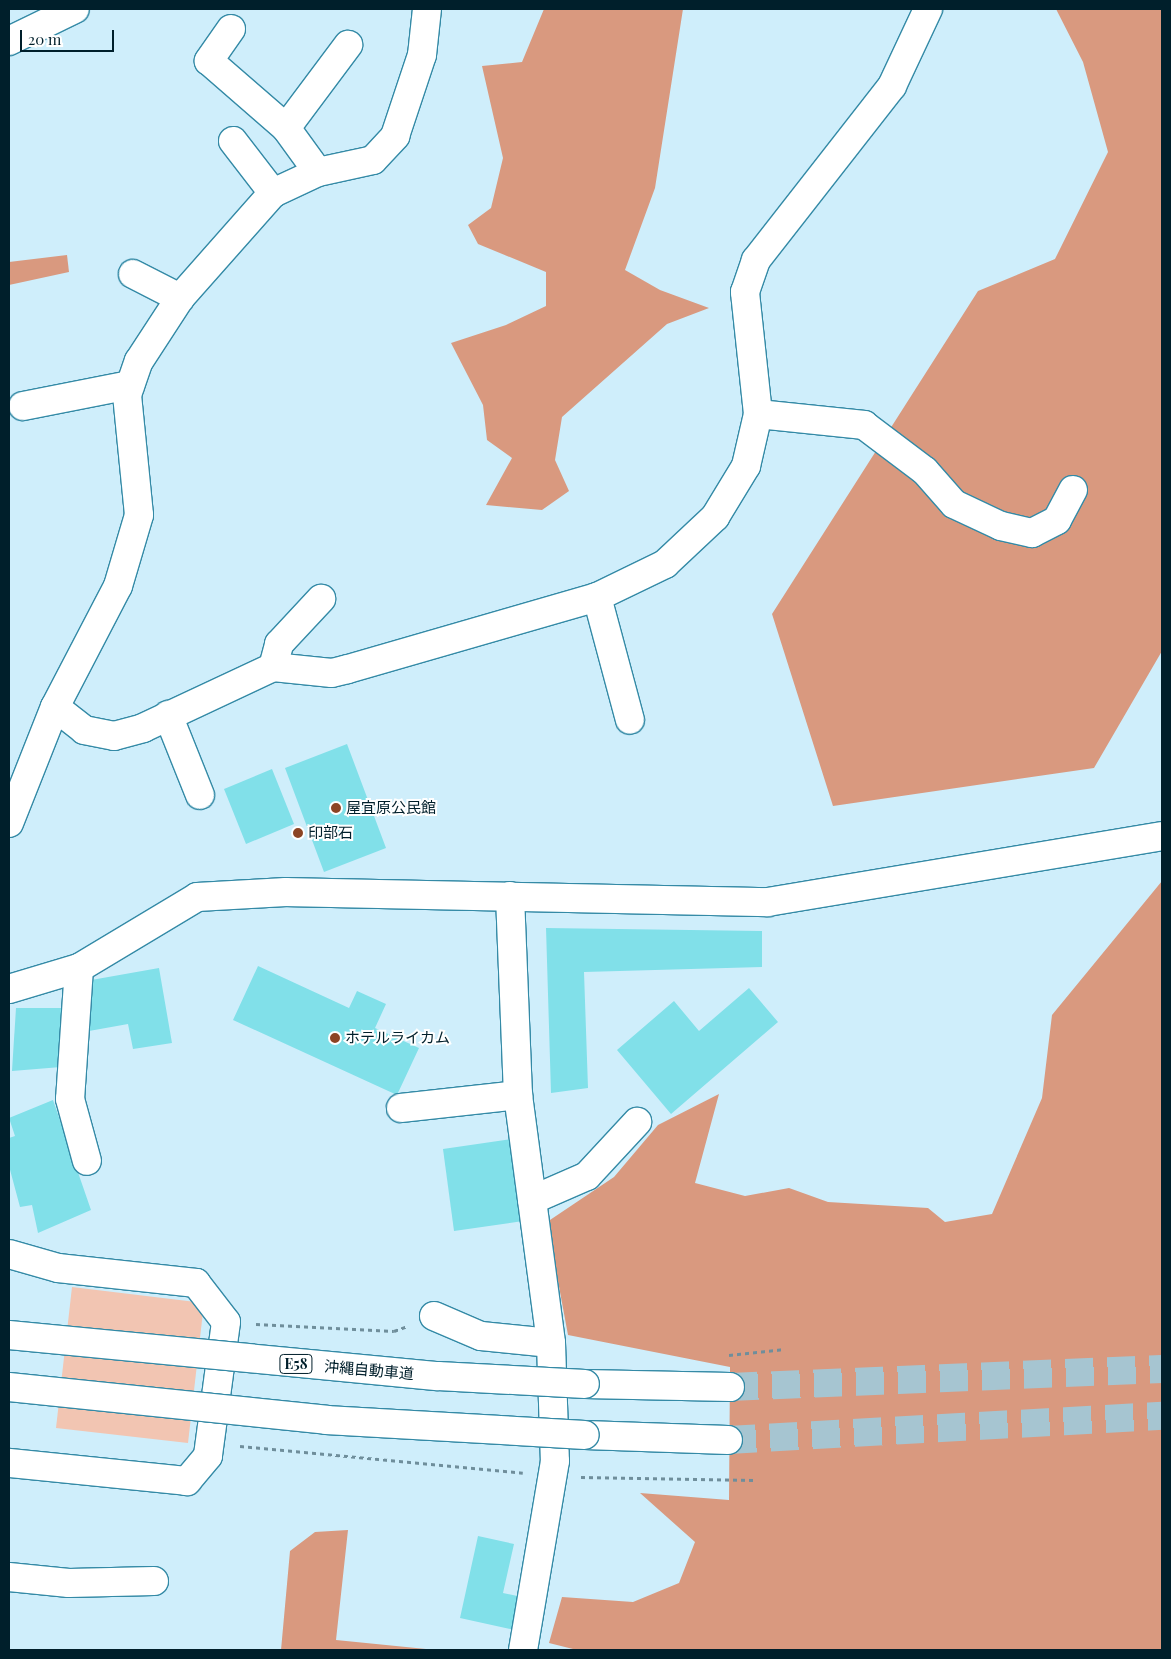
<!DOCTYPE html>
<meta charset="utf-8">
<style>
body{margin:0}
#map{position:relative;width:1171px;height:1659px;overflow:hidden;background:#cfeefb;font-family:"Playfair Display","Noto Sans JP",serif}
div>[style]{position:absolute}
.green>*{inset:0;background:#f2c5b2}
.forest>*{inset:0;background:#d9997f}
.building>*{inset:0;background:#81e0e9}
.highway-tunnel>*{height:28px;margin-top:-14px;transform-origin:0;background:repeating-linear-gradient(90deg,#a6c5d1 0 28px,transparent 0 42px)}
.path>*{height:3px;margin-top:-1.5px;transform-origin:0;background:repeating-linear-gradient(90deg,#6f8e9b 0 4px,transparent 0 8px)}
.roads{filter:drop-shadow(1px 0 #348aa6) drop-shadow(-1px 0 #348aa6) drop-shadow(0 1px #348aa6) drop-shadow(0 -1px #348aa6)}
.minor>*{height:28px;margin:-14px;padding:0 14px;transform-origin:14px;border-radius:14px;background:#fff}
.highway>*{height:28px;margin:-14px;padding:0 14px;transform-origin:14px;border-radius:14px;background:#fff}
.bridges{filter:drop-shadow(1px 0 #348aa6) drop-shadow(-1px 0 #348aa6) drop-shadow(0 1px #348aa6) drop-shadow(0 -1px #348aa6)}
.highway-bridge>*{height:28px;margin:-14px;padding:0 14px;transform-origin:14px;border-radius:14px;background:#fff}
.dots>*{width:14px;height:14px;translate:-50% -50%;box-sizing:border-box;border:2px solid #fff;border-radius:50%}
span{translate:-50% -50%;white-space:nowrap;text-align:center;line-height:1.15;-webkit-text-stroke:4px #fff;paint-order:stroke}
.shield-label span{padding:1px 4px;background:#fff;border:1px solid;border-radius:4px;-webkit-text-stroke-width:0}
.shield-label{font-size:14px;color:#001f2b;font-weight:700}
.poi-label{font-size:15px;color:#001f2b}
.left{translate:0 -50%;text-align:left}
.street-label{font-size:15px;color:#001f2b}
.frame{position:absolute;inset:0;border:10px solid #001f2b;pointer-events:none}
.scale{position:absolute;left:20px;top:30px;width:94px;height:22px;box-sizing:border-box;border:2px solid #001f2b;border-top:0;padding-left:6px;font-size:15px;line-height:18px;white-space:nowrap;color:#001f2b;-webkit-text-stroke:4px #fff;paint-order:stroke}
</style>
<div id="map">
<div class="green">
<div style="clip-path:polygon(72px 1287px,204px 1303px,188px 1443px,56px 1428px)"></div>
</div>
<div class="forest">
<div style="clip-path:polygon(544px 9px,683px 9px,655px 188px,625px 270px,660px 290px,709px 308px,667px 324px,562px 417px,555px 460px,569px 491px,542px 510px,486px 505px,512px 458px,487px 440px,483px 405px,451px 343px,506px 325px,546px 306px,546px 272px,478px 244px,468px 225px,491px 208px,503px 158px,482px 66px,522px 62px)"></div>
<div style="clip-path:polygon(1056px 9px,1162px 9px,1162px 651px,1094px 768px,833px 806px,772px 614px,978px 291px,1055px 259px,1108px 152px,1083px 62px)"></div>
<div style="clip-path:polygon(67px 255px,69px 272px,9px 285px,9px 262px)"></div>
<div style="clip-path:polygon(1162px 881px,1162px 1650px,577px 1650px,549px 1643px,562px 1597px,633px 1602px,679px 1583px,695px 1542px,640px 1493px,729px 1500px,730px 1367px,568px 1335px,547px 1222px,614px 1177px,658px 1125px,719px 1094px,695px 1183px,745px 1196px,789px 1188px,828px 1202px,928px 1208px,945px 1222px,992px 1214px,1042px 1098px,1052px 1015px)"></div>
<div style="clip-path:polygon(348px 1530px,336px 1640px,436px 1650px,281px 1650px,290px 1551px,315px 1532px)"></div>
</div>
<div class="building">
<div style="clip-path:polygon(347px 744px,386px 848px,324px 872px,285px 768px)"></div>
<div style="clip-path:polygon(272px 769px,294px 824px,246px 844px,224px 789px)"></div>
<div style="clip-path:polygon(546px 928px,762px 931px,762px 967px,584px 972px,588px 1088px,551px 1093px)"></div>
<div style="clip-path:polygon(258px 966px,349px 1008px,357px 991px,386px 1004px,375px 1028px,419px 1048px,397px 1095px,233px 1020px)"></div>
<div style="clip-path:polygon(159px 968px,172px 1043px,133px 1049px,128px 1024px,89px 1031px,80px 982px)"></div>
<div style="clip-path:polygon(749px 988px,778px 1022px,671px 1114px,617px 1050px,674px 1001px,699px 1031px)"></div>
<div style="clip-path:polygon(16px 1008px,66px 1008px,61px 1067px,12px 1071px)"></div>
<div style="clip-path:polygon(53px 1100px,91px 1210px,38px 1233px,32px 1205px,20px 1207px,9px 1166px,9px 1138px,15px 1136px,9px 1118px)"></div>
<div style="clip-path:polygon(511px 1139px,523px 1221px,454px 1231px,443px 1149px)"></div>
<div style="clip-path:polygon(478px 1536px,514px 1544px,503px 1593px,522px 1597px,515px 1630px,460px 1618px)"></div>
</div>
<div class="highway-tunnel">
<div style="left:730px;top:1387px;width:432px;rotate:-2.4deg"></div>
<div style="left:728px;top:1440px;width:435px;rotate:-3.2deg"></div>
</div>
<div class="path">
<div style="left:256px;top:1324px;width:138px;rotate:2.9deg"></div>
<div style="left:394px;top:1331px;width:15px;rotate:-20deg"></div>
<div style="left:729px;top:1355px;width:56px;rotate:-6.1deg"></div>
<div style="left:240px;top:1446px;width:284px;rotate:5.4deg"></div>
<div style="left:581px;top:1477px;width:173px;rotate:1deg"></div>
</div>
<div class="roads">
<div class="minor">
<div style="left:231px;top:29px;width:39px;rotate:125deg"></div>
<div style="left:209px;top:61px;width:102px;rotate:41deg"></div>
<div style="left:286px;top:128px;width:54px;rotate:54deg"></div>
<div style="left:9px;top:41px;width:73px;rotate:-25.9deg"></div>
<div style="left:286px;top:128px;width:104px;rotate:-53.2deg"></div>
<div style="left:233px;top:141px;width:66px;rotate:52.4deg"></div>
<div style="left:133px;top:274px;width:53px;rotate:27.1deg"></div>
<div style="left:23px;top:406px;width:109px;rotate:-11.1deg"></div>
<div style="left:758px;top:414px;width:107px;rotate:5.9deg"></div>
<div style="left:864px;top:425px;width:76px;rotate:37deg"></div>
<div style="left:925px;top:471px;width:44px;rotate:48.7deg"></div>
<div style="left:954px;top:504px;width:52px;rotate:25.1deg"></div>
<div style="left:1001px;top:526px;width:32px;rotate:13deg"></div>
<div style="left:1032px;top:533px;width:28px;rotate:-27deg"></div>
<div style="left:1057px;top:520px;width:34px;rotate:-62deg"></div>
<div style="left:597px;top:597px;width:127px;rotate:75deg"></div>
<div style="left:273px;top:667px;width:24px;rotate:-75deg"></div>
<div style="left:279px;top:644px;width:62px;rotate:-47deg"></div>
<div style="left:55px;top:707px;width:136px;rotate:-62.5deg"></div>
<div style="left:118px;top:586px;width:74px;rotate:-73.5deg"></div>
<div style="left:139px;top:515px;width:121px;rotate:-95.7deg"></div>
<div style="left:127px;top:395px;width:36px;rotate:-71deg"></div>
<div style="left:139px;top:361px;width:75px;rotate:-56.9deg"></div>
<div style="left:180px;top:298px;width:140px;rotate:-48.5deg"></div>
<div style="left:273px;top:193px;width:50px;rotate:-25deg"></div>
<div style="left:318px;top:172px;width:56px;rotate:-12.3deg"></div>
<div style="left:373px;top:160px;width:33px;rotate:-47deg"></div>
<div style="left:395px;top:136px;width:85px;rotate:-71.6deg"></div>
<div style="left:422px;top:55px;width:46px;rotate:-83.8deg"></div>
<div style="left:168px;top:715px;width:86px;rotate:68.2deg"></div>
<div style="left:9px;top:823px;width:125px;rotate:-68.4deg"></div>
<div style="left:55px;top:707px;width:37px;rotate:38deg"></div>
<div style="left:84px;top:730px;width:31px;rotate:11deg"></div>
<div style="left:114px;top:736px;width:30px;rotate:-15deg"></div>
<div style="left:143px;top:728px;width:144px;rotate:-25.1deg"></div>
<div style="left:273px;top:667px;width:59px;rotate:5.8deg"></div>
<div style="left:332px;top:673px;width:16px;rotate:-14deg"></div>
<div style="left:348px;top:669px;width:259px;rotate:-16.1deg"></div>
<div style="left:597px;top:597px;width:76px;rotate:-25.9deg"></div>
<div style="left:665px;top:564px;width:69px;rotate:-43.2deg"></div>
<div style="left:715px;top:517px;width:60px;rotate:-58.7deg"></div>
<div style="left:746px;top:466px;width:53px;rotate:-77deg"></div>
<div style="left:758px;top:414px;width:123px;rotate:-96.1deg"></div>
<div style="left:745px;top:292px;width:34px;rotate:-71deg"></div>
<div style="left:756px;top:260px;width:221px;rotate:-52deg"></div>
<div style="left:892px;top:86px;width:85px;rotate:-64.9deg"></div>
<div style="left:510px;top:896px;width:199px;rotate:87.7deg"></div>
<div style="left:518px;top:1095px;width:250px;rotate:82.4deg"></div>
<div style="left:551px;top:1343px;width:118px;rotate:88.1deg"></div>
<div style="left:555px;top:1461px;width:192px;rotate:99.6deg"></div>
<div style="left:79px;top:968px;width:131px;rotate:93.9deg"></div>
<div style="left:70px;top:1099px;width:64px;rotate:74.7deg"></div>
<div style="left:9px;top:989px;width:73px;rotate:-16.7deg"></div>
<div style="left:79px;top:968px;width:138px;rotate:-31deg"></div>
<div style="left:197px;top:897px;width:89px;rotate:-3.2deg"></div>
<div style="left:286px;top:892px;width:482px;rotate:1.2deg"></div>
<div style="left:768px;top:902px;width:399px;rotate:-9.5deg"></div>
<div style="left:401px;top:1108px;width:118px;rotate:-6.3deg"></div>
<div style="left:532px;top:1200px;width:60px;rotate:-23.6deg"></div>
<div style="left:587px;top:1176px;width:74px;rotate:-47.2deg"></div>
<div style="left:9px;top:1254px;width:51px;rotate:15.9deg"></div>
<div style="left:58px;top:1268px;width:139px;rotate:6.2deg"></div>
<div style="left:196px;top:1283px;width:49px;rotate:52.4deg"></div>
<div style="left:226px;top:1322px;width:135px;rotate:97.7deg"></div>
<div style="left:208px;top:1456px;width:33px;rotate:130deg"></div>
<div style="left:187px;top:1481px;width:179px;rotate:-174.2deg"></div>
<div style="left:434px;top:1316px;width:51px;rotate:23.1deg"></div>
<div style="left:481px;top:1336px;width:70px;rotate:5.7deg"></div>
<div style="left:9px;top:1577px;width:60px;rotate:5.7deg"></div>
<div style="left:69px;top:1583px;width:85px;rotate:-1.3deg"></div>
</div>
<div class="highway">
<div style="left:585px;top:1384px;width:145px;rotate:1.2deg"></div>
<div style="left:585px;top:1435px;width:143px;rotate:2deg"></div>
</div>
</div>
<div class="bridges">
<div class="highway-bridge">
<div style="left:9px;top:1335px;width:431px;rotate:5.5deg"></div>
<div style="left:438px;top:1376px;width:147px;rotate:3.1deg"></div>
<div style="left:9px;top:1387px;width:319px;rotate:5.9deg"></div>
<div style="left:326px;top:1420px;width:259px;rotate:3.3deg"></div>
</div>
</div>
<div class="dots">
<div style="left:336px;top:808px;background:#8c4424"></div>
<div style="left:298px;top:833px;background:#8c4424"></div>
<div style="left:335px;top:1038px;background:#8c4424"></div>
</div>
<div class="shield-label">
<span style="left:296px;top:1364px">E58</span>
</div>
<div class="poi-label">
<span class="left" style="left:346px;top:808px">屋宜原公民館</span>
<span class="left" style="left:308px;top:833px">印部石</span>
<span class="left" style="left:345px;top:1038px">ホテルライカム</span>
</div>
<div class="street-label">
<span style="left:369px;top:1370px;rotate:5deg">沖縄自動車道</span>
</div>
<div class="frame"></div>
<div class="scale">20 m</div>
</div>
